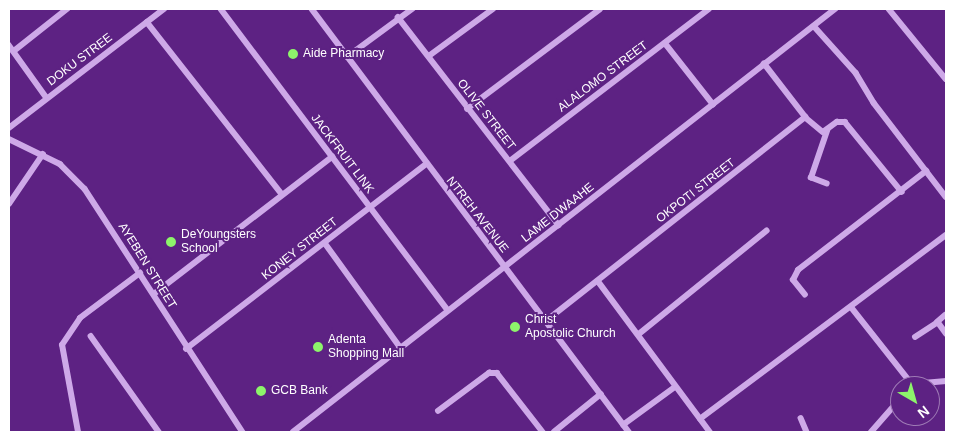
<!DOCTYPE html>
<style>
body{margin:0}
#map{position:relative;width:955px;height:441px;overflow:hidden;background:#5d2283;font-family:Arial,sans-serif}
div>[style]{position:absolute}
.minor>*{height:5.5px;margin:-2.75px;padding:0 2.75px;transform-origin:2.75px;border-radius:2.75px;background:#cea9e8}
.dots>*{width:14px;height:14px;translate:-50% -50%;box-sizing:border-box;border:2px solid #5d2283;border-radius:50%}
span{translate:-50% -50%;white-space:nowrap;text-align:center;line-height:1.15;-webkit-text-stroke:4px #5d2283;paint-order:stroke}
.poi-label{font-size:12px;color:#fff}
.left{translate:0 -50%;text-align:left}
.street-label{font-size:12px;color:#fff}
.frame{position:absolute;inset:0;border:10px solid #fff;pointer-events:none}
.north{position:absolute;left:890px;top:376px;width:50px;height:50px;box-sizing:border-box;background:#5d2283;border:1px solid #9e7ab5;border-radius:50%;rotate:142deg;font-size:14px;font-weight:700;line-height:20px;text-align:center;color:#fff}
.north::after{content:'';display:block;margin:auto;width:18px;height:22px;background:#8df46b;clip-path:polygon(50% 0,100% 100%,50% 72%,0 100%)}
</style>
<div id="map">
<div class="minor">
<div style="left:221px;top:9px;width:377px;rotate:53deg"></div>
<div style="left:312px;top:9px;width:529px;rotate:53.15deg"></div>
<div style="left:889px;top:9px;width:90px;rotate:50.8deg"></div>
<div style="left:398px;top:17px;width:263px;rotate:52.3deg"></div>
<div style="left:147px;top:22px;width:219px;rotate:51.9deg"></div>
<div style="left:814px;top:26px;width:63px;rotate:48.2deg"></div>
<div style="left:856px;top:73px;width:35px;rotate:59deg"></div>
<div style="left:874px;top:103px;width:118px;rotate:52.5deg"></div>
<div style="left:665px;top:43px;width:78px;rotate:51.8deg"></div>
<div style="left:9px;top:45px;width:65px;rotate:54.4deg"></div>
<div style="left:14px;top:51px;width:68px;rotate:-38.4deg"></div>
<div style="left:429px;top:56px;width:79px;rotate:-36.3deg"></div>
<div style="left:347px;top:57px;width:81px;rotate:-36.4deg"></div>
<div style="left:467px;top:109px;width:166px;rotate:-36.9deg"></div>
<div style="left:805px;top:117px;width:23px;rotate:40deg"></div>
<div style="left:823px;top:132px;width:17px;rotate:-36deg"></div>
<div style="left:837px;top:122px;width:8px"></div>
<div style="left:845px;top:122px;width:90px;rotate:50.8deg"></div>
<div style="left:9px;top:128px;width:195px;rotate:-37.5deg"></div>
<div style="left:9px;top:139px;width:57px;rotate:26.1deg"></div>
<div style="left:60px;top:164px;width:35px;rotate:45deg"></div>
<div style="left:85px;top:189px;width:290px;rotate:57deg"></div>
<div style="left:510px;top:161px;width:250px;rotate:-37.4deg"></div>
<div style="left:827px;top:184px;width:17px;rotate:-159deg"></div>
<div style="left:811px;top:178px;width:50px;rotate:-71.2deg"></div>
<div style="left:9px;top:204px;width:60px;rotate:-55.8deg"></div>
<div style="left:325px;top:243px;width:128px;rotate:54.2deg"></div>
<div style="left:598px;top:281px;width:188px;rotate:53.4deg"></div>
<div style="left:154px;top:294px;width:225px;rotate:-37.6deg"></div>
<div style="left:805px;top:295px;width:19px;rotate:-129deg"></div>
<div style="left:793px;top:280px;width:11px;rotate:-63deg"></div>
<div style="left:798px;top:270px;width:162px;rotate:-37.7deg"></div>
<div style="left:852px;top:308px;width:97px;rotate:51.7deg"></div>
<div style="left:912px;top:384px;width:34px;rotate:-5deg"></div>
<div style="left:946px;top:315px;width:11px;rotate:139deg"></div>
<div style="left:938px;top:322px;width:14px;rotate:54deg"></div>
<div style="left:546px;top:321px;width:330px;rotate:-38.2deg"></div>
<div style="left:805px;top:117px;width:67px;rotate:-127.7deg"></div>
<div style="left:639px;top:334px;width:164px;rotate:-39deg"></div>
<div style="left:91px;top:336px;width:118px;rotate:54.7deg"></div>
<div style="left:915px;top:337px;width:27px;rotate:-33deg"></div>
<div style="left:186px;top:349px;width:302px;rotate:-37.6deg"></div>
<div style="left:438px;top:411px;width:64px;rotate:-36.7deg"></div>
<div style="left:489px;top:373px;width:8px"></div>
<div style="left:497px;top:373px;width:75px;rotate:52.1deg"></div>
<div style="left:801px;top:418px;width:15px;rotate:67deg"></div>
<div style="left:700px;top:419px;width:307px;rotate:-36.8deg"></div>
<div style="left:623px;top:425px;width:64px;rotate:-36.2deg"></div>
<div style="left:78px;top:432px;width:88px;rotate:-100.4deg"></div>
<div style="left:62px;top:345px;width:32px;rotate:-56deg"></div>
<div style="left:80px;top:318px;width:75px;rotate:-36.9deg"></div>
<div style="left:293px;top:432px;width:688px;rotate:-37.97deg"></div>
<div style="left:554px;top:432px;width:60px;rotate:-39deg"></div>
<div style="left:871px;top:432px;width:44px;rotate:-48.7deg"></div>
</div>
<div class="dots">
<div style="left:293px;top:54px;background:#8df46b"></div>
<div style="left:171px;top:242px;background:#8df46b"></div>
<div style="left:515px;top:327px;background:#8df46b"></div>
<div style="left:318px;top:347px;background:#8df46b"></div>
<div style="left:261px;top:391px;background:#8df46b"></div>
</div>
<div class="poi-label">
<span class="left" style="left:303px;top:54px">Aide Pharmacy</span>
<span class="left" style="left:181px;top:242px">DeYoungsters<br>School</span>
<span class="left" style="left:525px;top:327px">Christ<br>Apostolic Church</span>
<span class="left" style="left:328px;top:347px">Adenta<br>Shopping Mall</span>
<span class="left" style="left:271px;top:391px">GCB Bank</span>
</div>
<div class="street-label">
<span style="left:80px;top:60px;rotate:-37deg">DOKU STREE</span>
<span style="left:603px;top:77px;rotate:-37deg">ALALOMO STREET</span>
<span style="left:486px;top:115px;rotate:52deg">OLIVE STREET</span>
<span style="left:342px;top:154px;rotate:53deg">JACKFRUIT LINK</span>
<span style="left:696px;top:191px;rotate:-38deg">OKPOTI STREET</span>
<span style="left:558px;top:213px;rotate:-38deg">LAME DWAAHE</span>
<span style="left:477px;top:215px;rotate:52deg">NTREH AVENUE</span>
<span style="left:300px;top:249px;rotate:-38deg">KONEY STREET</span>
<span style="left:147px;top:266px;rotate:58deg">AYEBEN STREET</span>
</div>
<div class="frame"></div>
<div class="north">N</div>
</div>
